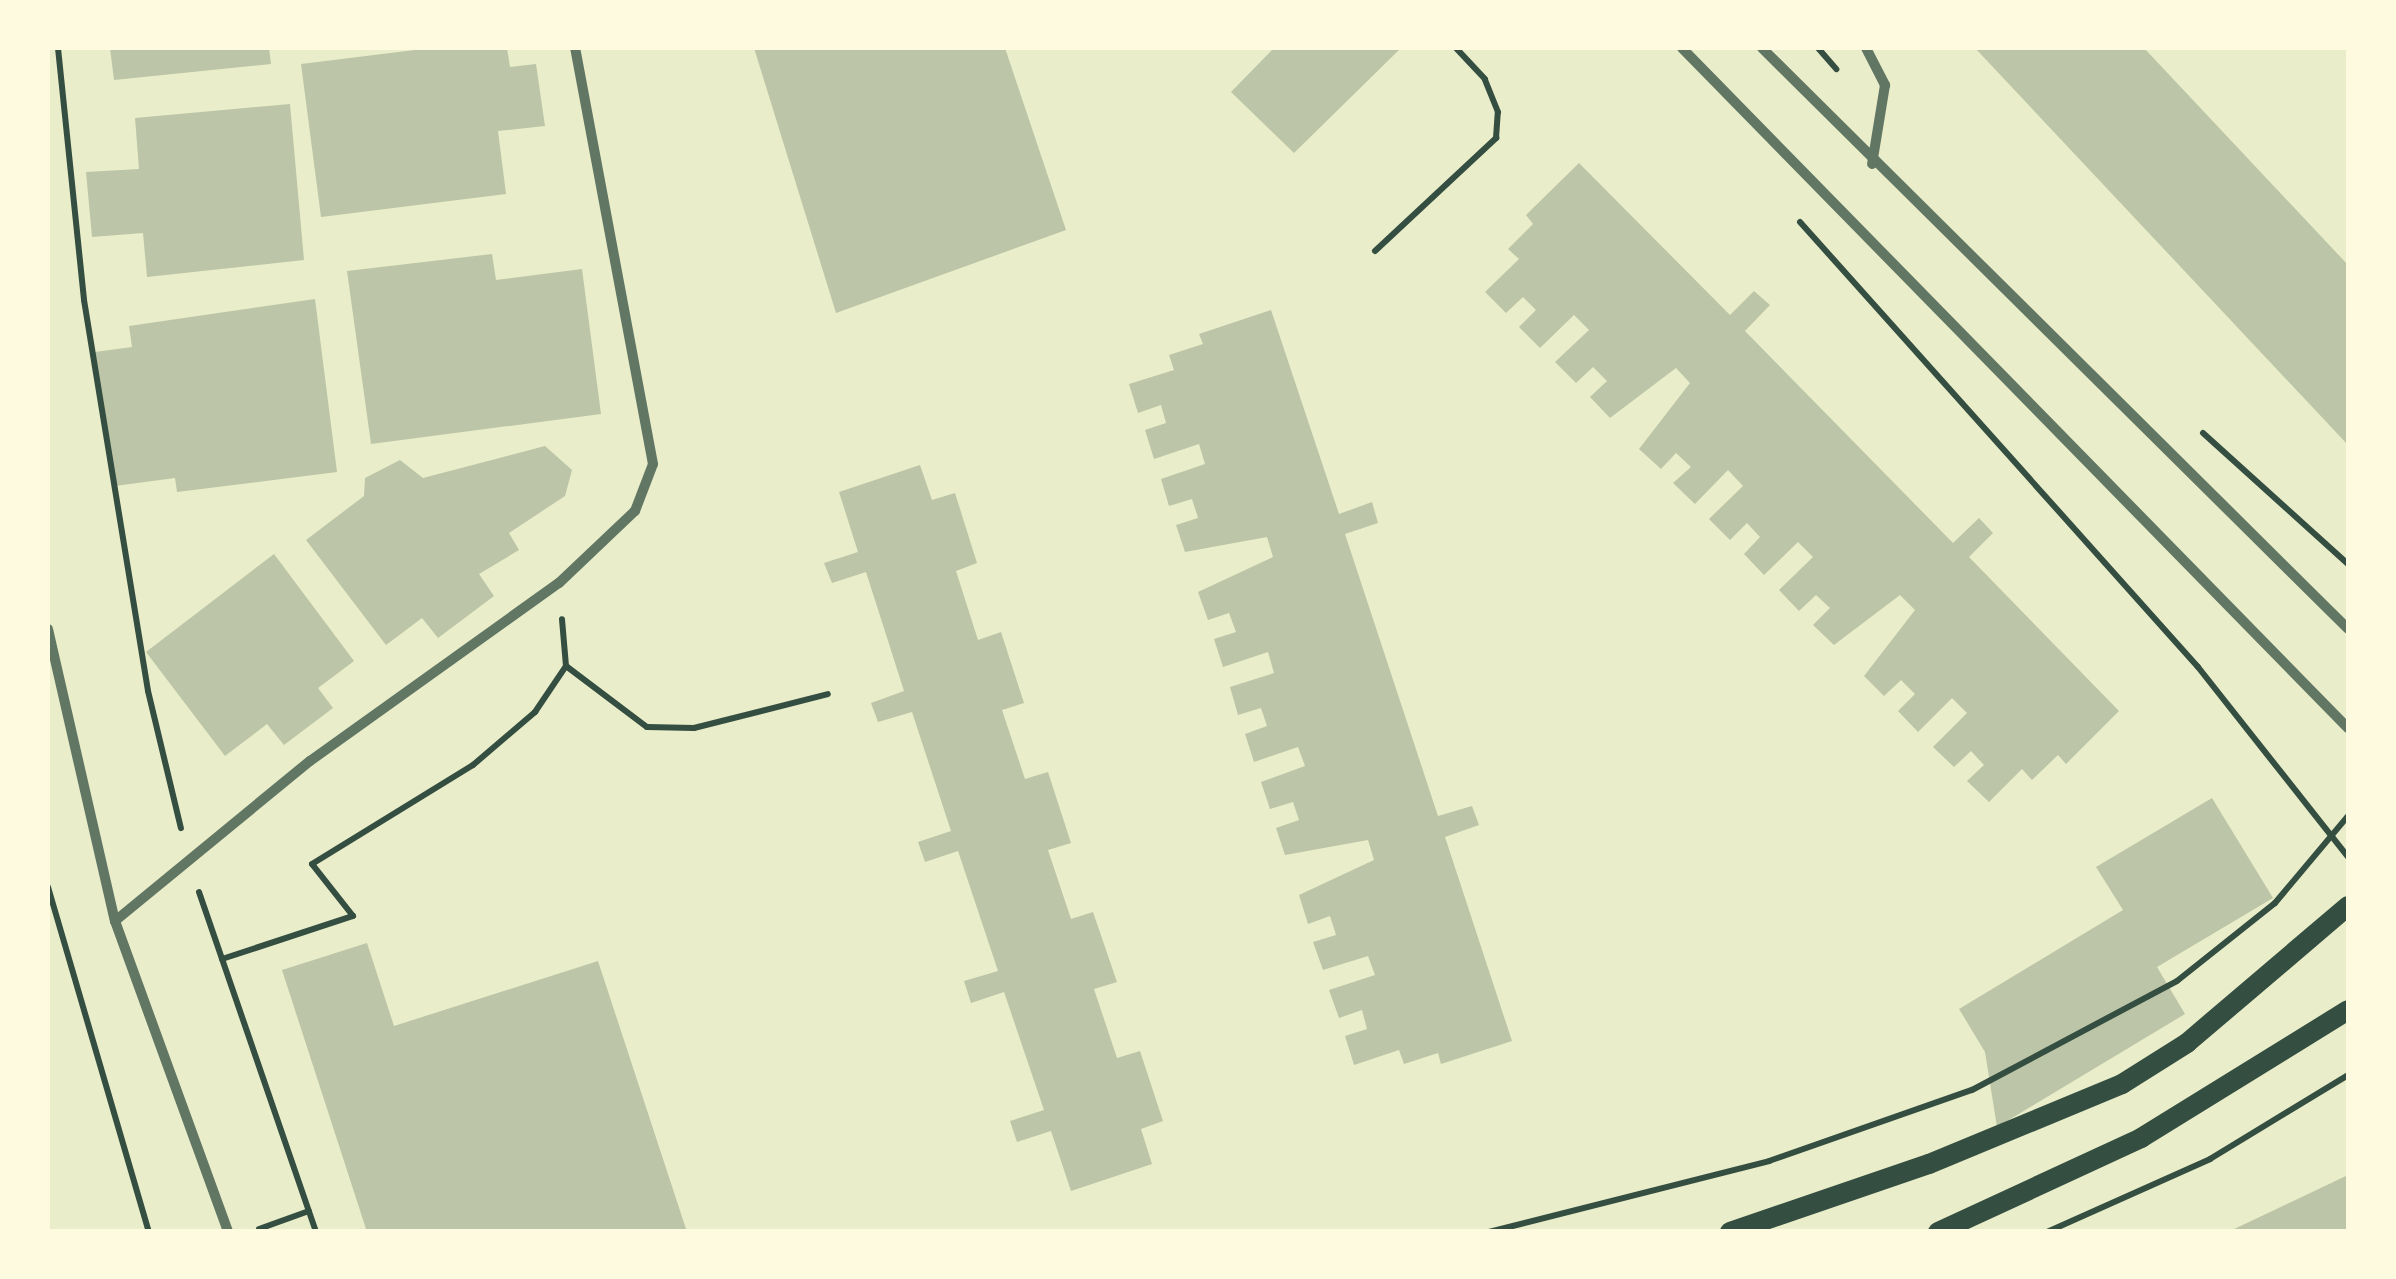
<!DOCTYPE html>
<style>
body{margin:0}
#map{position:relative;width:2396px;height:1279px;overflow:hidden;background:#e9edc9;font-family:"Open Sans",sans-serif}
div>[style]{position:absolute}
.building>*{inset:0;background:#bcc5a7}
.path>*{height:6px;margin:-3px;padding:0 3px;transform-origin:3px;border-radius:3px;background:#344e41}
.minor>*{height:10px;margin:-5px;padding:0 5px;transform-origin:5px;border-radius:5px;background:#617663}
.secondary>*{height:20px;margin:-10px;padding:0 10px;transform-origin:10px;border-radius:10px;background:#344e41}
span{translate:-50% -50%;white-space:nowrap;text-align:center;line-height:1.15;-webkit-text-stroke:10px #fefae0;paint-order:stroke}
.frame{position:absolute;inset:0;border:50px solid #fefae0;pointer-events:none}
</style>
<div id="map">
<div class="building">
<div style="clip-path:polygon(110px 48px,269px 48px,271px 64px,114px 80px)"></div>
<div style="clip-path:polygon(431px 48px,507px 48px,510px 67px,536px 64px,545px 126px,498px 131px,506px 194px,321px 217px,301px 64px)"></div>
<div style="clip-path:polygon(754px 48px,1005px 48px,1066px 230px,836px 313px)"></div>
<div style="clip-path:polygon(1274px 48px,1401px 48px,1294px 153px,1231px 92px)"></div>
<div style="clip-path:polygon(1975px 48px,2144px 48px,2348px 265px,2348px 445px)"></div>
<div style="clip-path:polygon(290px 104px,304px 260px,147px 277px,143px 233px,92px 237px,86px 172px,139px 169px,135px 118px)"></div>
<div style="clip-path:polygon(1579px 163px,1730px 315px,1754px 291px,1770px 305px,1745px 331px,1953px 543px,1979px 518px,1993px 533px,1969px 557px,2119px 711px,2066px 764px,2058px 755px,2032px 780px,2022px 769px,1989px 802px,1967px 781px,1984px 765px,1971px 751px,1954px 767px,1933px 747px,1967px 713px,1952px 698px,1918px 732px,1898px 711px,1915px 694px,1901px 680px,1884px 696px,1864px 676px,1915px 610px,1900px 595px,1834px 645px,1813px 625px,1830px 608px,1816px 595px,1799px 611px,1779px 590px,1813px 557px,1798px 542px,1764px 575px,1744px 554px,1760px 537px,1747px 523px,1730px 540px,1709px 519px,1743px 486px,1728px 470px,1695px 504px,1673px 483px,1691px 467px,1676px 453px,1661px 469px,1639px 449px,1690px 383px,1676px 368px,1610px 418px,1590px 397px,1607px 381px,1593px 367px,1576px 383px,1555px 362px,1589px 330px,1574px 315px,1540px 348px,1519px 327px,1536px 310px,1523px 297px,1506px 313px,1485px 292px,1519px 259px,1508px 249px,1533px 224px,1526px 215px)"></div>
<div style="clip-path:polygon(492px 254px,496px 280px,582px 269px,601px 414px,371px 444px,347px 271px)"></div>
<div style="clip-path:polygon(315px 299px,337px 472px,177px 492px,175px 478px,115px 486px,95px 352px,132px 347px,129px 326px)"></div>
<div style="clip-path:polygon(1271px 310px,1339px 514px,1372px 502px,1378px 523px,1345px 534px,1438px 816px,1472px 806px,1479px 825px,1445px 837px,1512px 1041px,1441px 1064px,1438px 1053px,1404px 1064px,1399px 1050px,1354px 1065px,1345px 1036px,1367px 1029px,1362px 1010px,1339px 1018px,1329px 990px,1375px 975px,1368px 956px,1323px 970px,1313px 942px,1336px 935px,1330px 916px,1308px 924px,1299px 895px,1374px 860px,1368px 840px,1285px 855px,1276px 828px,1299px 820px,1293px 802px,1270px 809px,1261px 782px,1305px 766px,1298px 747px,1254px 762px,1245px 734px,1267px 726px,1261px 708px,1238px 715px,1230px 687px,1274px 673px,1268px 652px,1223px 667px,1214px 639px,1236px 632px,1229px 613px,1208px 620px,1198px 592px,1273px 557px,1267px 537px,1185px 552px,1176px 525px,1198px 518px,1192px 499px,1169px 506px,1161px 479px,1205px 464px,1199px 444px,1154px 459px,1145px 430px,1166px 423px,1161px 405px,1138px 413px,1129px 384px,1174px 370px,1169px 355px,1203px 344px,1199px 334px)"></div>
<div style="clip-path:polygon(545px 446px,572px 470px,565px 496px,509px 533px,519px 550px,479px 574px,494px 596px,438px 638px,422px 618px,386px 645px,306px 540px,364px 496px,365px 478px,400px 460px,423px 478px)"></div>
<div style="clip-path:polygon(920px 465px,932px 500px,955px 493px,977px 563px,956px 571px,978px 640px,1001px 632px,1024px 703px,1002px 710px,1025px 779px,1048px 772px,1071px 843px,1048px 850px,1071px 919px,1093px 912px,1117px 982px,1094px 989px,1117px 1058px,1140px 1051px,1163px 1121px,1141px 1129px,1152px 1164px,1071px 1191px,1051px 1131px,1017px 1142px,1010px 1121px,1044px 1110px,1004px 992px,971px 1003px,964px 981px,998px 971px,958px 851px,925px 862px,918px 842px,951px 831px,912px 712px,878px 722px,871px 703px,904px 691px,866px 572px,832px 583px,824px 563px,858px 552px,839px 492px)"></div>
<div style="clip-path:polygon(274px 554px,354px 661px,318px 688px,333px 708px,284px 745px,267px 724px,225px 756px,146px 652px)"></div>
<div style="clip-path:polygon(2212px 798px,2273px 898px,2157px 967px,2185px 1014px,1997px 1127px,1985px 1052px,1959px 1009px,2123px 910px,2096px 867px)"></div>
<div style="clip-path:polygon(367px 943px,394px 1026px,598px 961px,687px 1232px,367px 1232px,282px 970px)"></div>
<div style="clip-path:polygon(2348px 1175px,2348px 1232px,2228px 1232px)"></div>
</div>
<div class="path">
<div style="left:58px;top:48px;width:253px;rotate:84.1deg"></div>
<div style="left:84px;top:300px;width:396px;rotate:80.7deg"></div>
<div style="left:148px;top:691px;width:141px;rotate:76.5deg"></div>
<div style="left:1818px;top:48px;width:28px;rotate:49deg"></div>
<div style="left:1800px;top:222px;width:597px;rotate:48.19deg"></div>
<div style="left:2198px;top:667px;width:242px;rotate:51.7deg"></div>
<div style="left:1375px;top:251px;width:166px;rotate:-43deg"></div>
<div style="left:1496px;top:138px;width:26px;rotate:-86deg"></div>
<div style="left:1498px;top:112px;width:35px;rotate:-112deg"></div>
<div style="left:1485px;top:79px;width:42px;rotate:-133.1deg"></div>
<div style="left:2203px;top:433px;width:195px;rotate:42.1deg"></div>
<div style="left:566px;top:666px;width:101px;rotate:37deg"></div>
<div style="left:647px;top:727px;width:47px;rotate:1.2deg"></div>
<div style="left:694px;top:728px;width:138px;rotate:-14.2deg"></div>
<div style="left:48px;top:887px;width:359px;rotate:73.7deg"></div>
<div style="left:199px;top:892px;width:360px;rotate:71deg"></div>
<div style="left:222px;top:959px;width:138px;rotate:-18.2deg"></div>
<div style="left:353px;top:916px;width:66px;rotate:-128.3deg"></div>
<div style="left:312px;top:864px;width:189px;rotate:-31.6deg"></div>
<div style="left:473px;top:765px;width:82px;rotate:-40.5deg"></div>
<div style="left:535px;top:712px;width:55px;rotate:-56deg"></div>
<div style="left:566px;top:666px;width:47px;rotate:-94.9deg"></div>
<div style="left:259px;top:1229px;width:53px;rotate:-19.8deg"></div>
<div style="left:1489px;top:1232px;width:289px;rotate:-14.2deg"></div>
<div style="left:1769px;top:1161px;width:215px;rotate:-19.3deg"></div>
<div style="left:1972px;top:1090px;width:232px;rotate:-28deg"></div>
<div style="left:2177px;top:981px;width:125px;rotate:-38.5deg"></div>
<div style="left:2275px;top:903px;width:114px;rotate:-50deg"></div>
<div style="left:2047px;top:1232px;width:179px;rotate:-24.1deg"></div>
<div style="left:2210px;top:1159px;width:162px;rotate:-31.3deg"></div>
</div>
<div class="minor">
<div style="left:1682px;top:48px;width:952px;rotate:45.6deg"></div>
<div style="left:1762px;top:48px;width:825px;rotate:44.75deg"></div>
<div style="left:1866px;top:48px;width:42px;rotate:62.8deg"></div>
<div style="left:1885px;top:85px;width:80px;rotate:99.3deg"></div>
<div style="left:48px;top:629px;width:300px;rotate:77.1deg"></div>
<div style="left:115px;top:921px;width:331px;rotate:70deg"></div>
<div style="left:115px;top:921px;width:252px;rotate:-39.4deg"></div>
<div style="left:310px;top:761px;width:306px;rotate:-35.6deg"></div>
<div style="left:559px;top:583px;width:105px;rotate:-43.5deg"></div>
<div style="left:635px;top:511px;width:50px;rotate:-69deg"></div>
<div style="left:653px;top:464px;width:423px;rotate:-100.6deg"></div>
</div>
<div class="secondary">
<div style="left:1730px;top:1232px;width:210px;rotate:-18.9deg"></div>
<div style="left:1929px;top:1164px;width:209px;rotate:-22.5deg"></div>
<div style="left:2122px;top:1084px;width:77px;rotate:-32.2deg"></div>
<div style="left:2187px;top:1043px;width:211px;rotate:-40.4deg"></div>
<div style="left:1938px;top:1232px;width:224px;rotate:-24.8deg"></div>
<div style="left:2141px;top:1138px;width:243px;rotate:-31.7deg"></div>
</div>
<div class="frame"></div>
</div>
